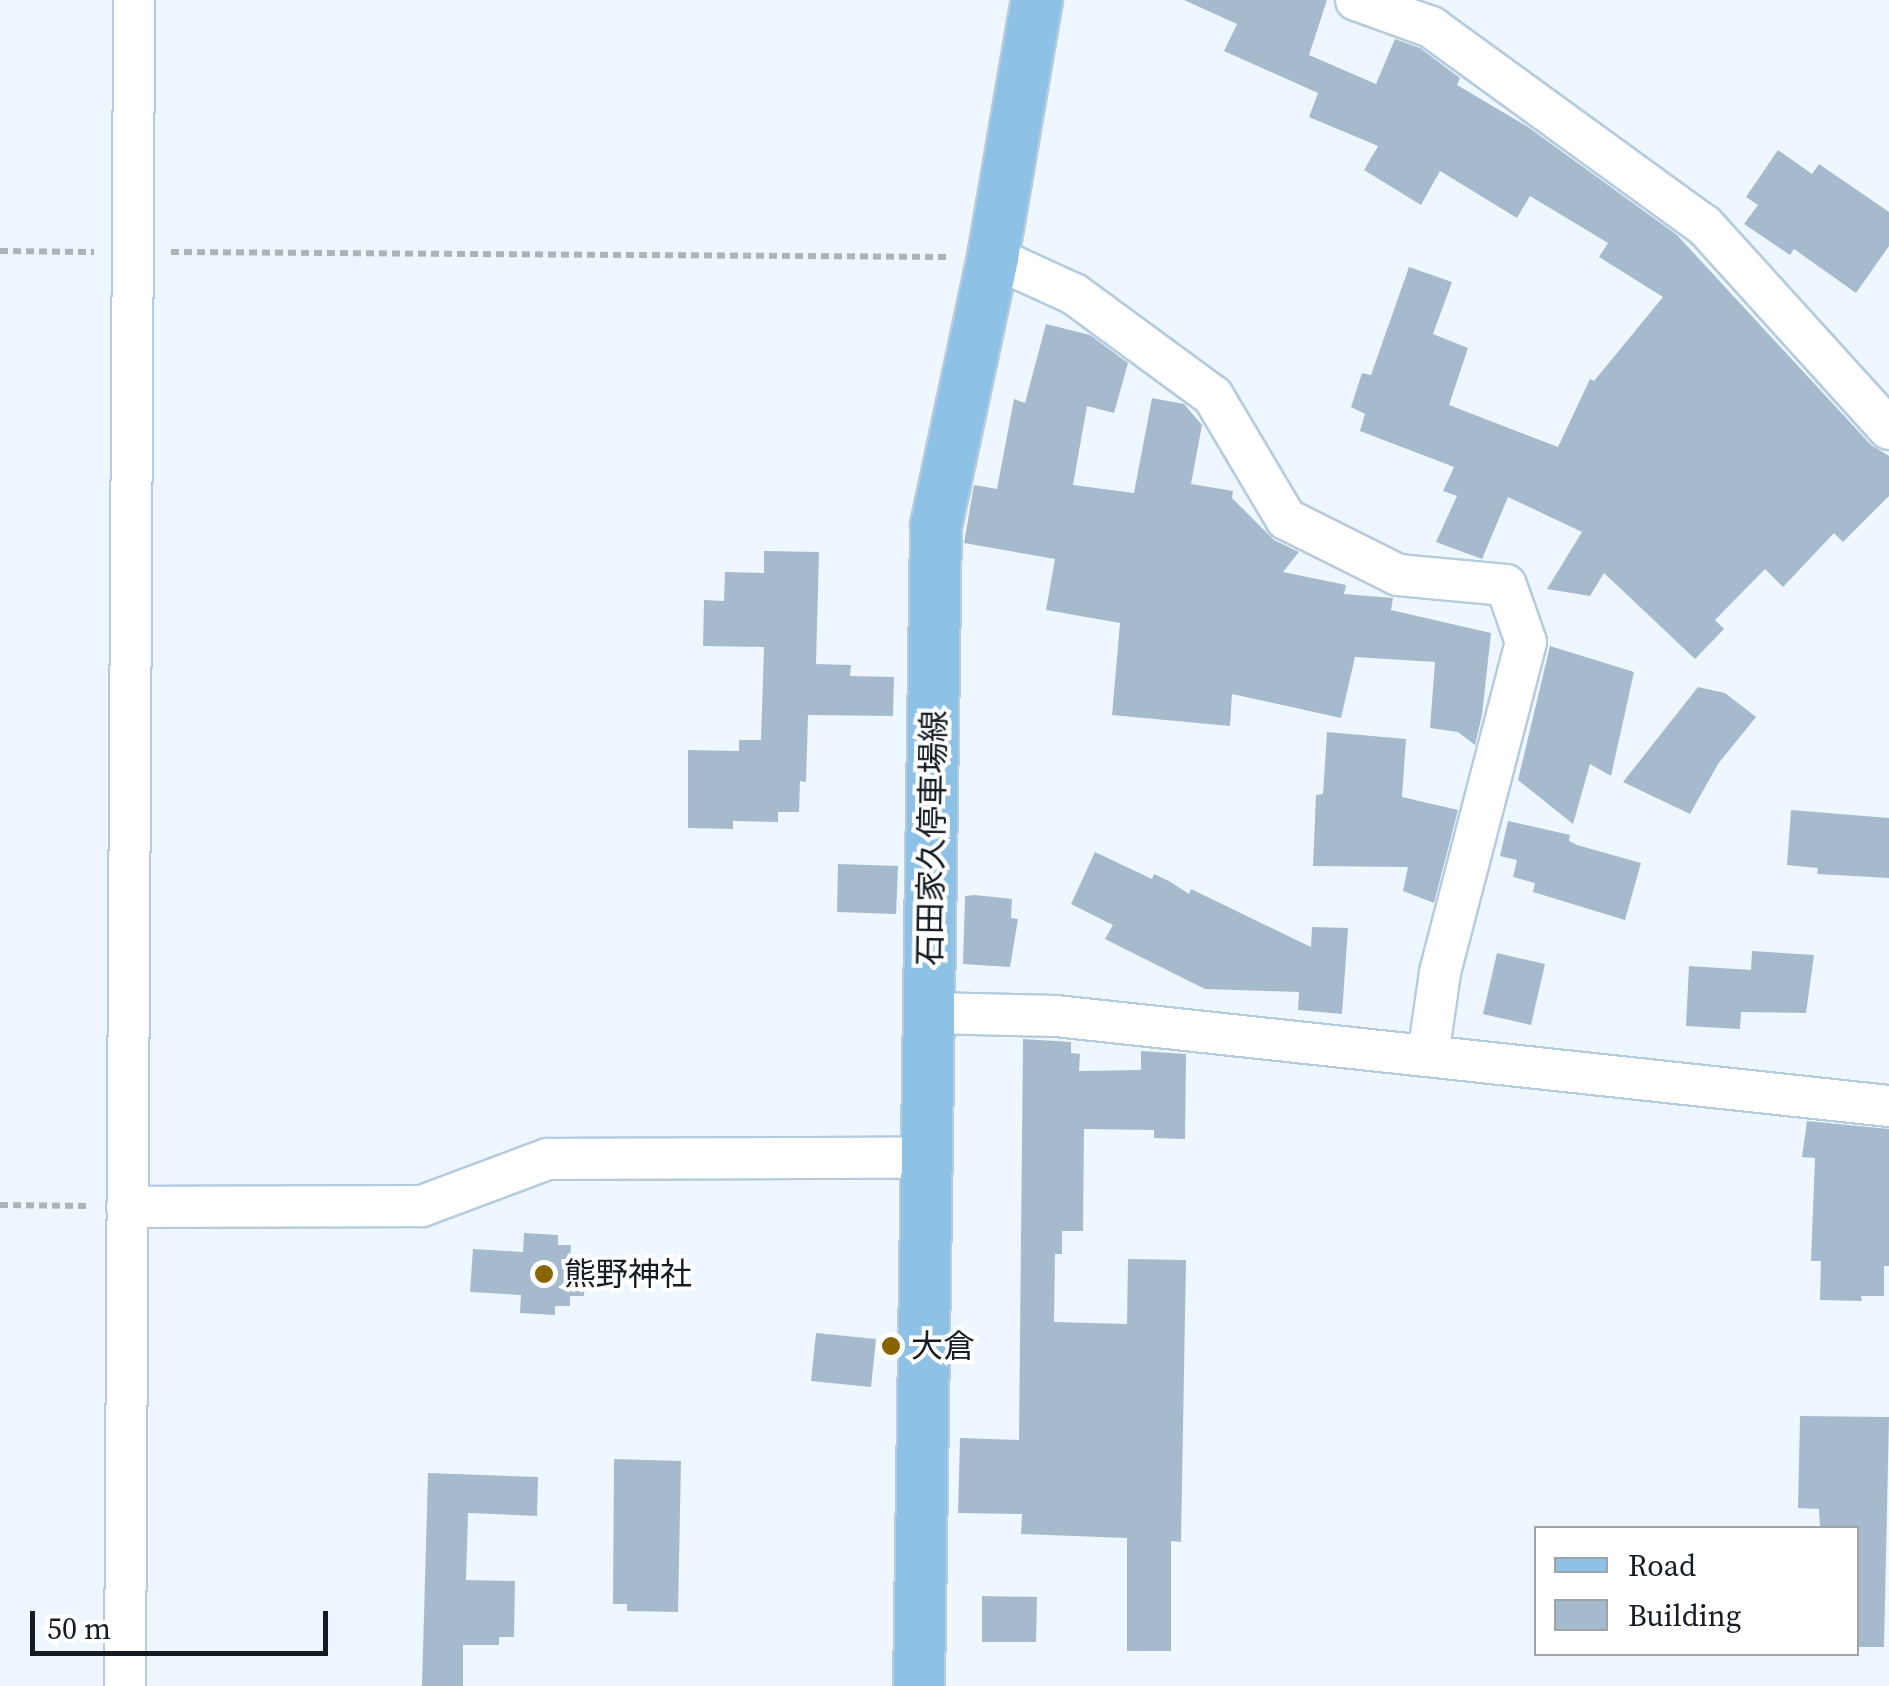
<!DOCTYPE html>
<meta charset="utf-8">
<style>
body{margin:0}
#map{position:relative;width:1889px;height:1686px;overflow:hidden;background:#eef7ff;font-family:"Source Serif 4","Noto Sans JP",serif}
div>[style]{position:absolute}
.building>*{inset:0;background:#a5bbcd}
.path>*{height:6px;margin-top:-3px;transform-origin:0;background:repeating-linear-gradient(90deg,#abb4bb 0 8px,transparent 0 13px)}
.roads{filter:drop-shadow(2px 0 #b6ccde) drop-shadow(-2px 0 #b6ccde) drop-shadow(0 2px #b6ccde) drop-shadow(0 -2px #b6ccde)}
.minor>*{height:40px;margin:-20px;padding:0 20px;transform-origin:20px;border-radius:20px;background:#fff}
.major>*{height:50px;margin:-25px;padding:0 25px;transform-origin:25px;border-radius:25px;background:#8ec1e6}
.dots>*{width:28px;height:28px;translate:-50% -50%;box-sizing:border-box;border:5px solid #fff;border-radius:50%}
span{translate:-50% -50%;white-space:nowrap;text-align:center;line-height:1.15;-webkit-text-stroke:8px #fff;paint-order:stroke}
.street-label{font-size:32px;color:#141b22}
.poi-label{font-size:32px;color:#141b22}
.left{translate:0 -50%;text-align:left}
.legend{position:absolute;left:1534px;top:1526px;width:325px;height:130px;box-sizing:border-box;background:#fff;border:2px solid #a1a4a7;margin:0;padding:12px 18px;list-style:none;font-size:30px;color:#141b22}
.legend li{display:flex;align-items:center;gap:20px;height:50px}
.legend b{width:50px;border:2px solid #a1a4a7}
.scale{position:absolute;left:30px;top:1611px;width:298px;height:45px;box-sizing:border-box;border:5px solid #141b22;border-top:0;padding-left:12px;font-size:30px;line-height:35px;white-space:nowrap;color:#141b22;-webkit-text-stroke:8px #fff;paint-order:stroke}
</style>
<div id="map">
<div class="building">
<div style="clip-path:polygon(1184px 0,1327px 0,1309px 55px,1376px 84px,1395px 39px,1420px 48px,1460px 78px,1457px 85px,1528px 127px,1677px 235px,1871px 445px,1889px 456px,1889px 496px,1843px 542px,1834px 533px,1783px 587px,1765px 569px,1715px 620px,1724px 629px,1695px 659px,1604px 573px,1590px 596px,1547px 589px,1582px 532px,1508px 497px,1482px 559px,1436px 542px,1457px 496px,1443px 491px,1454px 467px,1360px 431px,1365px 414px,1351px 407px,1362px 373px,1371px 375px,1409px 267px,1452px 282px,1433px 334px,1468px 348px,1449px 405px,1558px 447px,1590px 379px,1594px 381px,1663px 297px,1599px 257px,1608px 243px,1530px 196px,1517px 218px,1440px 171px,1421px 205px,1364px 170px,1378px 146px,1309px 117px,1318px 93px,1224px 51px,1237px 24px)"></div>
<div style="clip-path:polygon(1778px 150px,1812px 174px,1819px 164px,1889px 212px,1889px 246px,1856px 293px,1794px 249px,1790px 255px,1744px 224px,1758px 205px,1746px 197px)"></div>
<div style="clip-path:polygon(1046px 324px,1090px 335px,1128px 363px,1114px 413px,1087px 406px,1073px 485px,1134px 493px,1152px 398px,1184px 404px,1202px 425px,1191px 484px,1233px 491px,1232px 498px,1274px 540px,1299px 552px,1283px 572px,1346px 585px,1344px 594px,1393px 598px,1391px 610px,1491px 633px,1482px 715px,1475px 745px,1458px 732px,1430px 728px,1435px 662px,1355px 657px,1341px 718px,1232px 694px,1230px 726px,1112px 715px,1120px 623px,1046px 610px,1055px 559px,964px 543px,974px 485px,997px 489px,1014px 399px,1025px 403px)"></div>
<div style="clip-path:polygon(764px 551px,819px 552px,816px 664px,851px 665px,850px 676px,894px 677px,893px 716px,808px 715px,806px 782px,800px 781px,799px 812px,778px 812px,778px 822px,733px 821px,733px 829px,688px 828px,688px 750px,739px 751px,739px 740px,761px 740px,764px 647px,703px 646px,704px 600px,724px 601px,725px 572px,764px 573px)"></div>
<div style="clip-path:polygon(1550px 646px,1634px 672px,1611px 776px,1590px 764px,1573px 824px,1518px 780px)"></div>
<div style="clip-path:polygon(1698px 687px,1725px 693px,1756px 717px,1718px 764px,1690px 814px,1623px 782px)"></div>
<div style="clip-path:polygon(1327px 732px,1406px 739px,1402px 797px,1458px 810px,1434px 903px,1403px 891px,1408px 867px,1313px 866px,1316px 795px,1323px 794px)"></div>
<div style="clip-path:polygon(1791px 810px,1889px 818px,1889px 878px,1817px 874px,1818px 868px,1787px 865px)"></div>
<div style="clip-path:polygon(1508px 821px,1570px 835px,1569px 841px,1577px 845px,1641px 863px,1625px 920px,1533px 892px,1535px 883px,1513px 877px,1517px 860px,1500px 856px)"></div>
<div style="clip-path:polygon(1095px 852px,1152px 879px,1154px 874px,1169px 881px,1189px 894px,1191px 889px,1311px 947px,1312px 927px,1348px 928px,1342px 1014px,1298px 1010px,1299px 992px,1205px 989px,1105px 939px,1113px 925px,1071px 904px)"></div>
<div style="clip-path:polygon(838px 864px,898px 866px,896px 914px,837px 912px)"></div>
<div style="clip-path:polygon(975px 895px,1012px 899px,1011px 918px,1018px 919px,1010px 967px,963px 964px,965px 896px)"></div>
<div style="clip-path:polygon(1752px 951px,1814px 955px,1806px 1013px,1741px 1012px,1740px 1029px,1686px 1026px,1689px 966px,1751px 970px)"></div>
<div style="clip-path:polygon(1497px 953px,1545px 964px,1531px 1025px,1483px 1014px)"></div>
<div style="clip-path:polygon(1023px 1039px,1071px 1042px,1071px 1053px,1080px 1054px,1079px 1071px,1141px 1070px,1141px 1051px,1186px 1054px,1185px 1139px,1154px 1138px,1154px 1130px,1084px 1129px,1083px 1231px,1062px 1231px,1062px 1254px,1055px 1254px,1054px 1322px,1127px 1324px,1128px 1259px,1186px 1260px,1181px 1542px,1171px 1541px,1171px 1651px,1127px 1651px,1127px 1538px,1021px 1534px,1022px 1514px,958px 1513px,960px 1438px,1019px 1440px)"></div>
<div style="clip-path:polygon(1807px 1121px,1889px 1129px,1889px 1266px,1884px 1266px,1884px 1296px,1861px 1296px,1862px 1301px,1820px 1300px,1821px 1261px,1811px 1261px,1815px 1158px,1802px 1157px)"></div>
<div style="clip-path:polygon(524px 1233px,558px 1235px,558px 1245px,571px 1245px,570px 1258px,586px 1259px,584px 1296px,570px 1296px,570px 1306px,555px 1306px,555px 1315px,520px 1313px,521px 1295px,470px 1292px,473px 1249px,523px 1252px)"></div>
<div style="clip-path:polygon(816px 1333px,876px 1339px,871px 1387px,811px 1381px)"></div>
<div style="clip-path:polygon(1800px 1416px,1889px 1417px,1884px 1647px,1856px 1647px,1856px 1528px,1820px 1528px,1819px 1509px,1798px 1508px)"></div>
<div style="clip-path:polygon(614px 1459px,681px 1461px,678px 1612px,627px 1611px,627px 1604px,613px 1604px)"></div>
<div style="clip-path:polygon(428px 1473px,538px 1477px,537px 1516px,468px 1513px,466px 1580px,515px 1581px,514px 1637px,499px 1637px,499px 1645px,463px 1645px,463px 1686px,422px 1686px)"></div>
<div style="clip-path:polygon(982px 1596px,1037px 1597px,1036px 1642px,982px 1642px)"></div>
</div>
<div class="path">
<div style="left:0;top:251px;width:94px;rotate:0.6deg"></div>
<div style="left:171px;top:252px;width:778px;rotate:0.37deg"></div>
<div style="left:0;top:1205px;width:91px;rotate:0.6deg"></div>
</div>
<div class="roads">
<div class="minor">
<div style="left:1356px;top:0;width:80px;rotate:19.8deg"></div>
<div style="left:1431px;top:27px;width:337px;rotate:36deg"></div>
<div style="left:1704px;top:225px;width:275px;rotate:47.8deg"></div>
<div style="left:993px;top:257px;width:89px;rotate:24.6deg"></div>
<div style="left:1074px;top:294px;width:172px;rotate:36.3deg"></div>
<div style="left:1213px;top:396px;width:143px;rotate:59.3deg"></div>
<div style="left:1286px;top:519px;width:125px;rotate:26.6deg"></div>
<div style="left:1398px;top:575px;width:108px;rotate:5.3deg"></div>
<div style="left:1506px;top:585px;width:60px;rotate:70.7deg"></div>
<div style="left:1526px;top:642px;width:342px;rotate:104.6deg"></div>
<div style="left:1440px;top:973px;width:83px;rotate:98.3deg"></div>
<div style="left:930px;top:1013px;width:126px;rotate:1.4deg"></div>
<div style="left:1056px;top:1016px;width:838px;rotate:6.17deg"></div>
<div style="left:127px;top:1207px;width:295px;rotate:-0.2deg"></div>
<div style="left:422px;top:1206px;width:134px;rotate:-20.5deg"></div>
<div style="left:548px;top:1159px;width:379px;rotate:-0.2deg"></div>
<div style="left:125px;top:1686px;width:1686px;rotate:-89.69deg"></div>
</div>
<div class="major">
<div style="left:919px;top:1686px;width:1160px;rotate:-89.16deg"></div>
<div style="left:936px;top:526px;width:275px;rotate:-78deg"></div>
<div style="left:993px;top:257px;width:261px;rotate:-80.3deg"></div>
</div>
</div>
<div class="dots">
<div style="left:544px;top:1274px;background:#886300"></div>
<div style="left:891px;top:1346px;background:#886300"></div>
</div>
<div class="street-label">
<span style="left:932px;top:838px;rotate:-89deg">石田家久停車場線</span>
</div>
<div class="poi-label">
<span class="left" style="left:564px;top:1274px">熊野神社</span>
<span class="left" style="left:911px;top:1346px">大倉</span>
</div>
<ul class="legend">
<li><b style="height:12px;background:#8ec1e6"></b>Road</li>
<li><b style="height:28px;background:#a5bbcd"></b>Building</li>
</ul>
<div class="scale">50 m</div>
</div>
